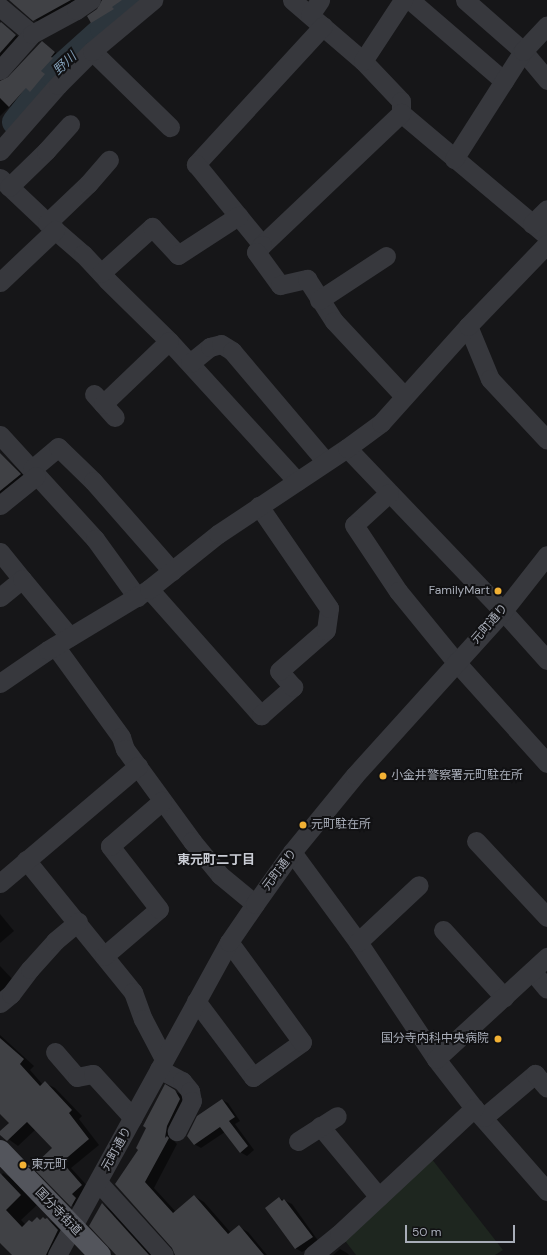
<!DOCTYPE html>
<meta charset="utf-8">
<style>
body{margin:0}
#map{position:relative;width:547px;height:1255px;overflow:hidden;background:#161618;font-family:"DM Sans","Noto Sans JP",sans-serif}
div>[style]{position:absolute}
.green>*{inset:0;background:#1e261f}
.shadow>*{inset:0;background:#0007}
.river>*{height:26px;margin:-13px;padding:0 13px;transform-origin:13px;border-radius:13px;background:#2c353c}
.building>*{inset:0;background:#404145}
.minor>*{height:19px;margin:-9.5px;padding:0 9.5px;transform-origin:9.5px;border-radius:9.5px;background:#37383d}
.major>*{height:22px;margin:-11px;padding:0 11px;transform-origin:11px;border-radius:11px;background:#53555c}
.dots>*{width:11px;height:11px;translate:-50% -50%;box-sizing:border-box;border:2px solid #111113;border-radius:50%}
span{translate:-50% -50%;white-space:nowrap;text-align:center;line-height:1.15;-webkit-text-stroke:4px #111113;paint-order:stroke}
.poi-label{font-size:12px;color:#a8adb8}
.right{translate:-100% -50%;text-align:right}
.left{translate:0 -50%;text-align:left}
.street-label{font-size:12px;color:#a8adb8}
.water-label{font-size:13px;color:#7f9bb3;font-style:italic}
.neighbourhood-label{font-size:13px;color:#c9ccd4;font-weight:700}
.scale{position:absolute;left:405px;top:1225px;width:110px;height:18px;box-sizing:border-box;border:2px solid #a8adb8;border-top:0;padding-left:5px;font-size:12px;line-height:14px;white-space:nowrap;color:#a8adb8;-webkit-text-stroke:3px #111113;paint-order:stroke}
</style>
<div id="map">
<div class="green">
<div style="clip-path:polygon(431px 1158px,503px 1250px,495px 1255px,356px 1255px,343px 1238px)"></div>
</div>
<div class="shadow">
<div style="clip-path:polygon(10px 0,82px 0,41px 24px)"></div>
<div style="clip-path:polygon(103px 0,137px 0,124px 11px,99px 26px,92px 22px)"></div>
<div style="clip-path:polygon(1px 24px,23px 40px,0 64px,0 25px)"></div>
<div style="clip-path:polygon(42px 42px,62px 57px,57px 61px,59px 63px,48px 76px,51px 79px,38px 95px,33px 92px,17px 110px,10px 106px,0 116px,0 83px,9px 78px)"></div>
<div style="clip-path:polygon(0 453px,29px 480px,0 497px)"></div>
<div style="clip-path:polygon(0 914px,14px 931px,0 943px)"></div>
<div style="clip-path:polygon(0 966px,16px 983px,0 999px)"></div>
<div style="clip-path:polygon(0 1035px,34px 1066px,30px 1070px,43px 1085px,45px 1083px,55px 1088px,82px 1116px,79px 1119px,99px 1145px,71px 1168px,92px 1191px,82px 1211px,72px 1205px,53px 1148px,35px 1130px,18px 1146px,0 1133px,10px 1123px,0 1112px)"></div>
<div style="clip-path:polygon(174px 1091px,184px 1096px,174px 1141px,177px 1144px,154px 1188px,176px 1212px,194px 1196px,204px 1202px,231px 1233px,239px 1227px,248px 1232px,267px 1255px,176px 1255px,173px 1247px,116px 1184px,139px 1150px)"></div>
<div style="clip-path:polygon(222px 1100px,228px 1103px,240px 1121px,235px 1124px,254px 1150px,247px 1156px,240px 1152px,225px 1132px,201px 1148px,194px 1144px)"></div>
<div style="clip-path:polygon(3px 1173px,19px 1183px,37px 1205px,21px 1220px,26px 1225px,47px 1219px,63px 1228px,67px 1255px,12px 1255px,0 1242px,0 1177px)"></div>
<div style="clip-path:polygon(279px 1198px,292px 1204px,319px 1242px,302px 1252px,295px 1248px)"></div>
<div style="clip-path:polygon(103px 1204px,111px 1210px,153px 1255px,118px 1255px)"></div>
<div style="clip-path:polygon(340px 1249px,347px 1253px,349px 1255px,333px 1255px)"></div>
</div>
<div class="river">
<div style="left:15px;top:122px;width:61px;rotate:-51.6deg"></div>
<div style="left:53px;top:74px;width:67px;rotate:-42deg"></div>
<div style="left:103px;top:29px;width:39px;rotate:-37deg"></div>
</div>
<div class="building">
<div style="clip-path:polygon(9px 0,71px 0,33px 21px)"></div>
<div style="clip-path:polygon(102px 0,122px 0,112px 7px,114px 9px,91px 23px,87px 16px,97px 9px)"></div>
<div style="clip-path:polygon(1px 22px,16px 35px,0 53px,0 23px)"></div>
<div style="clip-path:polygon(42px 41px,55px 52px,51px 57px,53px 58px,41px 71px,45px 74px,30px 92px,26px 88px,9px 107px,0 98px,0 81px,8px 77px)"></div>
<div style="clip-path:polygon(0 453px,21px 474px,0 491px)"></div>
<div style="clip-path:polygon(0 1038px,24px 1059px,20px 1064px,40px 1086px,45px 1081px,72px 1110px,69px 1113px,89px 1139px,62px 1162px,82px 1185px,72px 1194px,76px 1198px,71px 1207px,32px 1167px,52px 1148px,27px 1122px,7px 1141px,0 1135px,0 1131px,9px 1123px,0 1114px)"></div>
<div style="clip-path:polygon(165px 1084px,175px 1090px,180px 1099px,167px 1126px,165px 1138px,167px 1136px,169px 1138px,145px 1182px,173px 1213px,194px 1195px,228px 1234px,239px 1225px,264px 1255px,175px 1255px,172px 1248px,115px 1184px,138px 1150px,136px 1148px,146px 1128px,143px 1126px)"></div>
<div style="clip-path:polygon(222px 1099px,235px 1117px,229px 1121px,248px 1146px,240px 1153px,220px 1127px,194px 1145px,187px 1136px,197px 1116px)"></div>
<div style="clip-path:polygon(0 1173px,21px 1195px,6px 1210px,22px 1227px,29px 1220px,32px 1222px,37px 1217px,40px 1220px,43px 1217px,45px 1219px,47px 1218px,58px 1230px,46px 1255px,12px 1255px,0 1243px)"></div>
<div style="clip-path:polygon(279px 1197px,282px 1201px,284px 1199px,313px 1237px,295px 1249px,265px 1208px)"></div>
<div style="clip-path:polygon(102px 1203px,149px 1255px,116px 1255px,89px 1226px)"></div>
</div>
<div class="minor">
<div style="left:292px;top:0;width:94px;rotate:40.7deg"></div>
<div style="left:363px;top:61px;width:55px;rotate:46.5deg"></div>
<div style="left:401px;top:101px;width:12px;rotate:90deg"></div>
<div style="left:401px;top:113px;width:191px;rotate:40.1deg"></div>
<div style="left:410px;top:0;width:124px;rotate:40.8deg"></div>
<div style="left:465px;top:0;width:77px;rotate:41.3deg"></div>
<div style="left:523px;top:51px;width:38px;rotate:50deg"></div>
<div style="left:0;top:7px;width:42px;rotate:40.2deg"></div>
<div style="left:32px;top:34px;width:48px;rotate:131.6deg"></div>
<div style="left:310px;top:15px;width:18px;rotate:-56deg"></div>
<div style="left:323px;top:26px;width:188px;rotate:132.6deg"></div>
<div style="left:196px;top:164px;width:104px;rotate:50.8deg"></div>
<div style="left:262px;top:245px;width:192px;rotate:-43.5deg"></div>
<div style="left:32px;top:34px;width:50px;rotate:-28.6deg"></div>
<div style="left:76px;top:10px;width:18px;rotate:-34deg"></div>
<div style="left:92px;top:51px;width:109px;rotate:44.3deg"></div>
<div style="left:363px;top:61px;width:73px;rotate:-56.7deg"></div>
<div style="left:0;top:151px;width:88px;rotate:-48.7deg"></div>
<div style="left:58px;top:85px;width:48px;rotate:-45deg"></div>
<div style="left:92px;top:51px;width:80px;rotate:-39.9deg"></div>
<div style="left:454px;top:159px;width:128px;rotate:-57.4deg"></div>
<div style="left:523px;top:51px;width:35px;rotate:-47deg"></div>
<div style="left:0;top:178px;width:76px;rotate:43.4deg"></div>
<div style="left:55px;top:230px;width:37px;rotate:41deg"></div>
<div style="left:83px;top:254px;width:35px;rotate:47deg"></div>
<div style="left:107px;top:280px;width:87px;rotate:44.5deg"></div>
<div style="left:169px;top:341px;width:190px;rotate:47.6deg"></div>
<div style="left:9px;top:187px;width:52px;rotate:-44.2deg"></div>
<div style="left:46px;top:151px;width:36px;rotate:-48deg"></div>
<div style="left:47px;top:223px;width:57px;rotate:-43.6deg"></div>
<div style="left:88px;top:184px;width:32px;rotate:-49deg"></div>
<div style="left:532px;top:224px;width:21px;rotate:-45deg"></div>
<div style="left:262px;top:245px;width:9px;rotate:131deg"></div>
<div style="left:256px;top:252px;width:41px;rotate:54deg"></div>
<div style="left:280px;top:285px;width:28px;rotate:-13deg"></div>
<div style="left:307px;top:279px;width:50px;rotate:57.3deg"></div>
<div style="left:334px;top:321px;width:103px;rotate:47deg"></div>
<div style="left:101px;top:273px;width:69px;rotate:-42deg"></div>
<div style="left:152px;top:227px;width:38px;rotate:47deg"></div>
<div style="left:178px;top:255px;width:72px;rotate:-33deg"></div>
<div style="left:0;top:282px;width:76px;rotate:-43.4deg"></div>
<div style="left:319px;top:300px;width:80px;rotate:-33.3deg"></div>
<div style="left:468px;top:326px;width:57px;rotate:67.5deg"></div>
<div style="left:490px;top:379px;width:83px;rotate:46.9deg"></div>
<div style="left:190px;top:363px;width:26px;rotate:-39deg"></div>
<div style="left:210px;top:347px;width:11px;rotate:-15deg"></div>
<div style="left:221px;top:344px;width:13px;rotate:32deg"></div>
<div style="left:232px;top:351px;width:145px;rotate:49.7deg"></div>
<div style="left:94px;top:394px;width:31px;rotate:48deg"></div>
<div style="left:103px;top:404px;width:91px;rotate:-43.7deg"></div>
<div style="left:0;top:435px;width:141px;rotate:47.6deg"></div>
<div style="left:95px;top:539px;width:72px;rotate:54.1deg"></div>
<div style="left:347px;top:448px;width:226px;rotate:46.3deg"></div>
<div style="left:503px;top:611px;width:66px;rotate:48.1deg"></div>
<div style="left:32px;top:469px;width:34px;rotate:-40deg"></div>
<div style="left:58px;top:447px;width:49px;rotate:44.2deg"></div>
<div style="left:93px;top:481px;width:120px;rotate:48.7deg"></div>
<div style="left:389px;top:493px;width:47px;rotate:137.6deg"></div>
<div style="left:354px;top:525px;width:79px;rotate:56.3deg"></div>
<div style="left:398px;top:591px;width:92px;rotate:50.8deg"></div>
<div style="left:456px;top:662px;width:136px;rotate:48deg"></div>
<div style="left:0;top:505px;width:46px;rotate:-38.9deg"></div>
<div style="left:0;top:552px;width:35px;rotate:51deg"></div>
<div style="left:149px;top:589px;width:169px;rotate:48.4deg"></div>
<div style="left:261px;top:715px;width:43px;rotate:-41.2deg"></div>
<div style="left:293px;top:687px;width:21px;rotate:-131deg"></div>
<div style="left:279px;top:671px;width:62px;rotate:-41.1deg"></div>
<div style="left:326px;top:630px;width:22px;rotate:-82deg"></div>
<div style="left:329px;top:608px;width:124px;rotate:-124.5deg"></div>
<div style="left:0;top:597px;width:28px;rotate:-39deg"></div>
<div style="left:22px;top:579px;width:75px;rotate:50.4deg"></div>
<div style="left:55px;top:646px;width:112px;rotate:54deg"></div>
<div style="left:121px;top:737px;width:13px;rotate:72deg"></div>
<div style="left:125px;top:749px;width:114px;rotate:53.9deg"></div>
<div style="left:192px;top:841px;width:44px;rotate:50.5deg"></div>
<div style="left:220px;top:875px;width:45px;rotate:39.6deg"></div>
<div style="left:0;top:683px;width:58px;rotate:-34.5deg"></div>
<div style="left:48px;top:650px;width:118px;rotate:-31.1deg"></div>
<div style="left:149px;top:589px;width:88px;rotate:-38.6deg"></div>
<div style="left:218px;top:534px;width:155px;rotate:-33.7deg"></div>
<div style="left:347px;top:448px;width:42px;rotate:-36.3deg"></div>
<div style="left:381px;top:423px;width:130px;rotate:-48.1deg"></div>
<div style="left:468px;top:326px;width:114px;rotate:-46.1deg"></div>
<div style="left:476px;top:841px;width:104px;rotate:46.9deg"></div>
<div style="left:292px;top:852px;width:112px;rotate:53.7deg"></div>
<div style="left:358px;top:942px;width:141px;rotate:56.3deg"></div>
<div style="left:436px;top:1059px;width:62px;rotate:52.2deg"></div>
<div style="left:474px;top:1108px;width:111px;rotate:48.7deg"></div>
<div style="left:26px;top:860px;width:170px;rotate:51deg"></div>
<div style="left:133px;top:992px;width:29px;rotate:70deg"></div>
<div style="left:143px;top:1019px;width:45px;rotate:62.3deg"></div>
<div style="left:0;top:883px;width:181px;rotate:-40.3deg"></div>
<div style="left:443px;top:930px;width:91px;rotate:47.7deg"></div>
<div style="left:358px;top:942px;width:83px;rotate:-43.1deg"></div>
<div style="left:104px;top:956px;width:72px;rotate:-40.5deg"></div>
<div style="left:159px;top:909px;width:80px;rotate:-127.9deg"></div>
<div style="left:110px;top:846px;width:69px;rotate:-40.9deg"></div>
<div style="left:532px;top:971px;width:23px;rotate:50deg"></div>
<div style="left:196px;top:1001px;width:95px;rotate:53.1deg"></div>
<div style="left:253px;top:1077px;width:60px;rotate:-35.5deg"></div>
<div style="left:302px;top:1042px;width:124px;rotate:-126.1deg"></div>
<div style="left:0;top:1003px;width:14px;rotate:-39deg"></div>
<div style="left:11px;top:994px;width:31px;rotate:-53deg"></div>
<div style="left:30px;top:969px;width:38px;rotate:-48deg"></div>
<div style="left:55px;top:941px;width:30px;rotate:-40deg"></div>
<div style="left:55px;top:1052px;width:33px;rotate:49deg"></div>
<div style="left:77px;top:1077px;width:16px;rotate:-11deg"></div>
<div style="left:93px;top:1074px;width:59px;rotate:47.7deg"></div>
<div style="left:436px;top:1059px;width:151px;rotate:-42.6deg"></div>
<div style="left:159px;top:1069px;width:26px;rotate:28deg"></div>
<div style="left:182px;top:1081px;width:13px;rotate:51deg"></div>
<div style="left:190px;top:1091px;width:10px;rotate:79deg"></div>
<div style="left:192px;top:1101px;width:34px;rotate:117deg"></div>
<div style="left:484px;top:1117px;width:67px;rotate:-40.1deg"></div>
<div style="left:535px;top:1074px;width:18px;rotate:49deg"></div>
<div style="left:320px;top:1126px;width:92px;rotate:50.3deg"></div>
<div style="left:298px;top:1141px;width:46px;rotate:-32.7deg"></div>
<div style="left:98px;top:1182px;width:98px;rotate:47.9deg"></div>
<div style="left:57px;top:1255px;width:357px;rotate:-61.2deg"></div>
<div style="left:229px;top:942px;width:46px;rotate:-55.6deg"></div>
<div style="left:255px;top:904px;width:64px;rotate:-54.6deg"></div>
<div style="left:292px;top:852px;width:99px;rotate:-50.7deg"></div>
<div style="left:355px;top:775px;width:221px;rotate:-47.9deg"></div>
<div style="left:503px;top:611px;width:71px;rotate:-51.8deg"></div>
<div style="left:313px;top:1255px;width:33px;rotate:-39deg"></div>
<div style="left:339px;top:1234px;width:185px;rotate:-43deg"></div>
</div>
<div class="major">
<div style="left:0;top:1151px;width:144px;rotate:46.1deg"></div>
</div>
<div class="dots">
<div style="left:498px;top:591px;background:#f2b134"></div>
<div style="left:383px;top:776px;background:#f2b134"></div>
<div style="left:303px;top:825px;background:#f2b134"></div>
<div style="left:498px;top:1039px;background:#f2b134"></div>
<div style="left:23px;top:1165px;background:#f2b134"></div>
</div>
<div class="poi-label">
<span class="right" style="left:490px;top:591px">FamilyMart</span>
<span class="left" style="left:391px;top:776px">小金井警察署元町駐在所</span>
<span class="left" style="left:311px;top:825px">元町駐在所</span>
<span class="right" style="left:489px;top:1039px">国分寺内科中央病院</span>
<span class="left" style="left:31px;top:1165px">東元町</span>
</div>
<div class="street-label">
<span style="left:490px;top:624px;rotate:-49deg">元町通り</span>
<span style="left:280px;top:870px;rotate:-53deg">元町通り</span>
<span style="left:117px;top:1149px;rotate:-61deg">元町通り</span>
<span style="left:58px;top:1212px;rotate:46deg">国分寺街道</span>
</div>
<div class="water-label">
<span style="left:65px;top:64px;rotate:-43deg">野川</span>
</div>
<div class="neighbourhood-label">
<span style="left:216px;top:860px">東元町二丁目</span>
</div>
<div class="scale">50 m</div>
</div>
